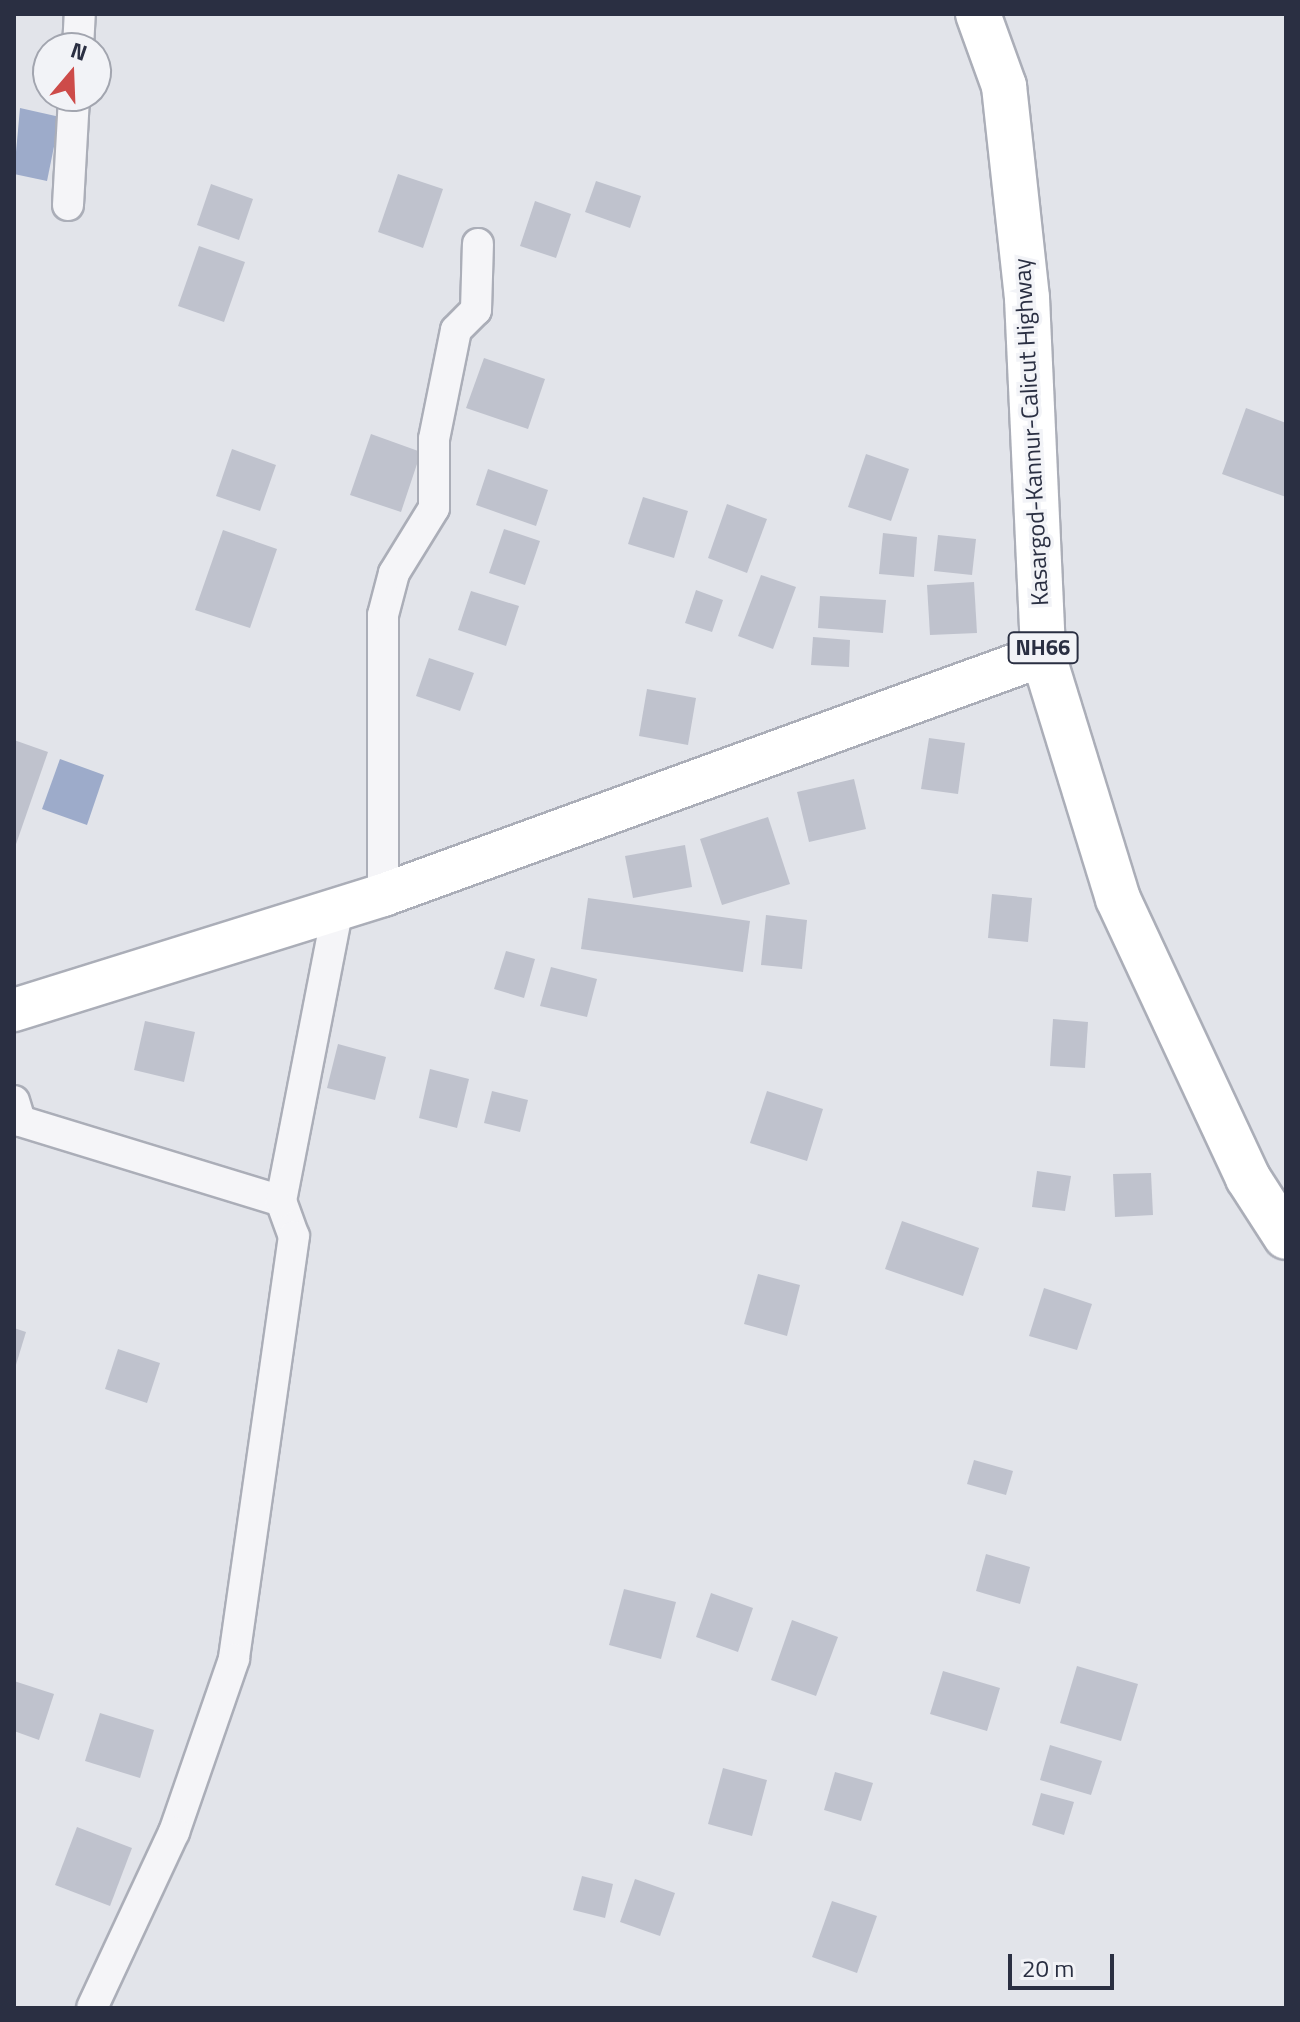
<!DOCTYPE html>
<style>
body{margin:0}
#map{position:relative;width:1300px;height:2022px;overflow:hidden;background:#e2e4ea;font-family:"Titillium Web",sans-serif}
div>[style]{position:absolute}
.water>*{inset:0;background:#9dabca}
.building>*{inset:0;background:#bfc2cd}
.roads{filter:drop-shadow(2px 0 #abaeb8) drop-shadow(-2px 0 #abaeb8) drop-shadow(0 2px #abaeb8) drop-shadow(0 -2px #abaeb8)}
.street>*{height:30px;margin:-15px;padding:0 15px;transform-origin:15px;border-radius:15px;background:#f5f5f8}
.secondary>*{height:42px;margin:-21px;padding:0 21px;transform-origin:21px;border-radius:21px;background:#fff}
.highway>*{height:44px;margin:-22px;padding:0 22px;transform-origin:22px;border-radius:22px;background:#fff}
span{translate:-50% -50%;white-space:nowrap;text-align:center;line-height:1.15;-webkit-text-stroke:7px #f2f3f7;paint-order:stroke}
.shield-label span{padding:2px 6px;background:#f2f3f7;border:2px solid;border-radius:6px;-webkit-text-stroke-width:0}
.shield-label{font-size:22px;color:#2a2f42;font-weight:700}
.street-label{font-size:24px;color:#2a2f42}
.frame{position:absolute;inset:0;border:16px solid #2a2f42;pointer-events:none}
.north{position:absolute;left:32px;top:32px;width:80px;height:80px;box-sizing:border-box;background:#f2f3f7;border:2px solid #a2a5af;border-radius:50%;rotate:19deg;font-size:22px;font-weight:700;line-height:32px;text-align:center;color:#2a2f42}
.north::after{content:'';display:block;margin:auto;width:28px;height:36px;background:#cd4b49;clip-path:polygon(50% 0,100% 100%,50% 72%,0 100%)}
.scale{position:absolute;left:1008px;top:1954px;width:106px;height:36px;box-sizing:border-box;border:4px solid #2a2f42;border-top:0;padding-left:10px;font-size:24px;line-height:28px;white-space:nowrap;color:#2a2f42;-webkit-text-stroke:6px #f2f3f7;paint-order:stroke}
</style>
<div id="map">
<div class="water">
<div style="clip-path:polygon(20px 108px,60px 117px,47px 181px,14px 174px)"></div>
<div style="clip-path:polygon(60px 759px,104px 775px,87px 825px,42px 809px)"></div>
</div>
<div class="building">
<div style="clip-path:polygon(398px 174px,443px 189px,423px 248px,378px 232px)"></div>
<div style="clip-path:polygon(596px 181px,641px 196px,630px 228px,585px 212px)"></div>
<div style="clip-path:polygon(211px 184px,253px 199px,239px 240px,197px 225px)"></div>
<div style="clip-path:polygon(535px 201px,571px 214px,556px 258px,520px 246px)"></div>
<div style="clip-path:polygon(199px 246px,245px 262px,224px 322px,178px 306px)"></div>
<div style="clip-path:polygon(484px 358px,545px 379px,528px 429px,466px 408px)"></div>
<div style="clip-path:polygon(1246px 408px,1286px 423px,1286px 497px,1222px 474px)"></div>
<div style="clip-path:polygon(371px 434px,421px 452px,401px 512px,350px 495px)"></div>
<div style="clip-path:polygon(232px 449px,276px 465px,260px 511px,216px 496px)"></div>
<div style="clip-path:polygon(866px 454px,909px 469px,891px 521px,848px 507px)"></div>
<div style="clip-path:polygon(488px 469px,548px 490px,536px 526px,476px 505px)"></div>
<div style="clip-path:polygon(643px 497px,688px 511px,674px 558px,628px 544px)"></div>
<div style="clip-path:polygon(727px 504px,767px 519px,747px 573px,708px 558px)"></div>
<div style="clip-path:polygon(504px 529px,540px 541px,525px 585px,489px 573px)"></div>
<div style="clip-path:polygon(223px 530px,277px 549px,250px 628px,195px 610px)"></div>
<div style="clip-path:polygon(883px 533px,917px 537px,914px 577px,879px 574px)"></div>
<div style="clip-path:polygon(938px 535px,976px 539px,972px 575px,934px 571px)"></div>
<div style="clip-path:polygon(761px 575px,796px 587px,773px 649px,738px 636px)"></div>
<div style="clip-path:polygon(974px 582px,977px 633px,930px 635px,927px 585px)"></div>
<div style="clip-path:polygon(696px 590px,723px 600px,712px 632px,685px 623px)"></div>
<div style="clip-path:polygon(471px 591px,519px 606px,506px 646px,458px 630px)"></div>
<div style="clip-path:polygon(820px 596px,886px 600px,883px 633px,818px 628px)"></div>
<div style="clip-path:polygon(813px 637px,850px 640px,849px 667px,811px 665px)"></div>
<div style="clip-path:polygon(429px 658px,474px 673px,460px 711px,416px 696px)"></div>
<div style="clip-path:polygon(647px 689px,696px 698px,688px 745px,639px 736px)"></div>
<div style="clip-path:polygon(929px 738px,965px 743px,958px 794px,921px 789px)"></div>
<div style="clip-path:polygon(14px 740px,48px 752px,14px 850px)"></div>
<div style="clip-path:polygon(854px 779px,866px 829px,809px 842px,797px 792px)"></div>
<div style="clip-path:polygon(768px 817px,790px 884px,722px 905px,700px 839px)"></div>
<div style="clip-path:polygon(685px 845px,692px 887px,633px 898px,625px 856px)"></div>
<div style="clip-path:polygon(992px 894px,1032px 898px,1028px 942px,988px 938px)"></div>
<div style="clip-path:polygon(588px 898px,750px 921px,743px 972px,581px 949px)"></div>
<div style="clip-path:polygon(766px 915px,807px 920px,802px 969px,761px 965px)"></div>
<div style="clip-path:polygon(506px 951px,535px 959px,524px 998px,494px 989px)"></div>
<div style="clip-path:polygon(551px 967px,597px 979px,587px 1017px,540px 1006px)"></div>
<div style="clip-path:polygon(1053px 1019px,1088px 1022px,1085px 1068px,1050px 1066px)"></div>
<div style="clip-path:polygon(145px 1021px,195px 1032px,184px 1082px,134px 1070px)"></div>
<div style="clip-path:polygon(338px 1044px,386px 1057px,375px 1100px,327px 1088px)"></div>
<div style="clip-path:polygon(430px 1069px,469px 1079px,457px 1128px,419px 1118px)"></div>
<div style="clip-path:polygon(492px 1091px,528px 1100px,520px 1132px,484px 1123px)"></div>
<div style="clip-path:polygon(767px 1091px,823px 1109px,807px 1161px,750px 1143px)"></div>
<div style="clip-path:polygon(1037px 1171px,1071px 1176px,1065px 1211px,1032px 1207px)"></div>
<div style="clip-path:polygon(1151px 1173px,1153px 1215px,1115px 1217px,1113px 1174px)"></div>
<div style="clip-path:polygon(902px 1221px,979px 1248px,963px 1296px,885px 1269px)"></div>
<div style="clip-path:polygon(758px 1274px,800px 1285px,787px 1336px,744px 1324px)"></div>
<div style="clip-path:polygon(1044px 1288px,1092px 1304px,1077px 1350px,1029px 1336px)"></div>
<div style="clip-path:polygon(14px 1328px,26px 1332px,15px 1368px,14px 1368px)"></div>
<div style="clip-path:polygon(118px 1349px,160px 1363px,147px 1403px,105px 1389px)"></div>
<div style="clip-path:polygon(974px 1460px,1013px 1471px,1006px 1495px,967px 1484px)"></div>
<div style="clip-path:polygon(986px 1554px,1030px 1567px,1020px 1604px,976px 1591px)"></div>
<div style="clip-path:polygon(624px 1589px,676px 1602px,661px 1659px,609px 1645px)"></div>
<div style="clip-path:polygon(711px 1593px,753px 1608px,738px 1652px,696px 1637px)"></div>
<div style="clip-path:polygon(792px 1620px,838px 1637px,816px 1696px,771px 1680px)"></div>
<div style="clip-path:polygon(1077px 1666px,1138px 1684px,1121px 1741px,1060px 1723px)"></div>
<div style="clip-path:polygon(943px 1671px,1000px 1688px,987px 1731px,930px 1714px)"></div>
<div style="clip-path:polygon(14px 1681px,54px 1694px,39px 1740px,14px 1731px)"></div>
<div style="clip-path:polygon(100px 1713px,154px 1730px,140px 1778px,85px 1761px)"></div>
<div style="clip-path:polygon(1050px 1745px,1102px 1761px,1091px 1795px,1040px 1780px)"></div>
<div style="clip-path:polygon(723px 1768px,767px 1780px,752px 1836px,708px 1824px)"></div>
<div style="clip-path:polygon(835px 1772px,873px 1783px,861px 1821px,824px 1810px)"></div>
<div style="clip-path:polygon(1041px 1793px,1074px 1802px,1064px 1835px,1032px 1825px)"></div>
<div style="clip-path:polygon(77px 1827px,132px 1848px,110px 1906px,55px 1885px)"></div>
<div style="clip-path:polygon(582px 1876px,613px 1884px,605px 1918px,573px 1910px)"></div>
<div style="clip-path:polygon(635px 1879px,675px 1893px,660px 1936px,620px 1922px)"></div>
<div style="clip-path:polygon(832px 1901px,877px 1916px,857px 1973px,812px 1957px)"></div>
</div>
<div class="roads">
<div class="street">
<div style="left:78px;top:48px;width:34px;rotate:-87deg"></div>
<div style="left:68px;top:205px;width:109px;rotate:-86.8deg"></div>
<div style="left:383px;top:895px;width:280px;rotate:-90deg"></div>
<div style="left:383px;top:615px;width:43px;rotate:-75.3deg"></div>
<div style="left:394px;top:573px;width:76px;rotate:-58.4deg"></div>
<div style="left:434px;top:508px;width:69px;rotate:-90deg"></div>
<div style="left:434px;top:439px;width:111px;rotate:-78.6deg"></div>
<div style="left:456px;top:330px;width:28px;rotate:-45deg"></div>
<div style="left:476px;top:310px;width:66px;rotate:-88.3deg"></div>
<div style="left:14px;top:1101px;width:21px;rotate:73deg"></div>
<div style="left:20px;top:1121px;width:273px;rotate:17deg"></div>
<div style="left:281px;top:1201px;width:37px;rotate:70deg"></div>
<div style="left:294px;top:1236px;width:427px;rotate:98.1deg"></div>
<div style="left:234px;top:1659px;width:183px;rotate:109.1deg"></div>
<div style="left:174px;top:1832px;width:194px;rotate:115deg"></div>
<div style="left:281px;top:1201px;width:298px;rotate:-79deg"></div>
</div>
<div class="secondary">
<div style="left:14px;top:1010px;width:387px;rotate:-17.3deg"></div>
<div style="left:383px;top:895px;width:702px;rotate:-19.98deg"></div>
</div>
<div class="highway">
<div style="left:978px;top:14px;width:77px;rotate:70.1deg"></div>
<div style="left:1004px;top:86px;width:213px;rotate:83.8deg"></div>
<div style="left:1027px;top:298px;width:357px;rotate:87.4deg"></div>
<div style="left:1043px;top:655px;width:255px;rotate:72.9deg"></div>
<div style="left:1118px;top:899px;width:308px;rotate:65deg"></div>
<div style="left:1248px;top:1178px;width:70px;rotate:57.2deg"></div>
</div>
</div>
<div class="shield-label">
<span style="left:1043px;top:648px">NH66</span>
</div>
<div class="street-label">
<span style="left:1031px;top:432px;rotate:-93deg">Kasargod-Kannur-Calicut Highway</span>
</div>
<div class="frame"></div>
<div class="north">N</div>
<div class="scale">20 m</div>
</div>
